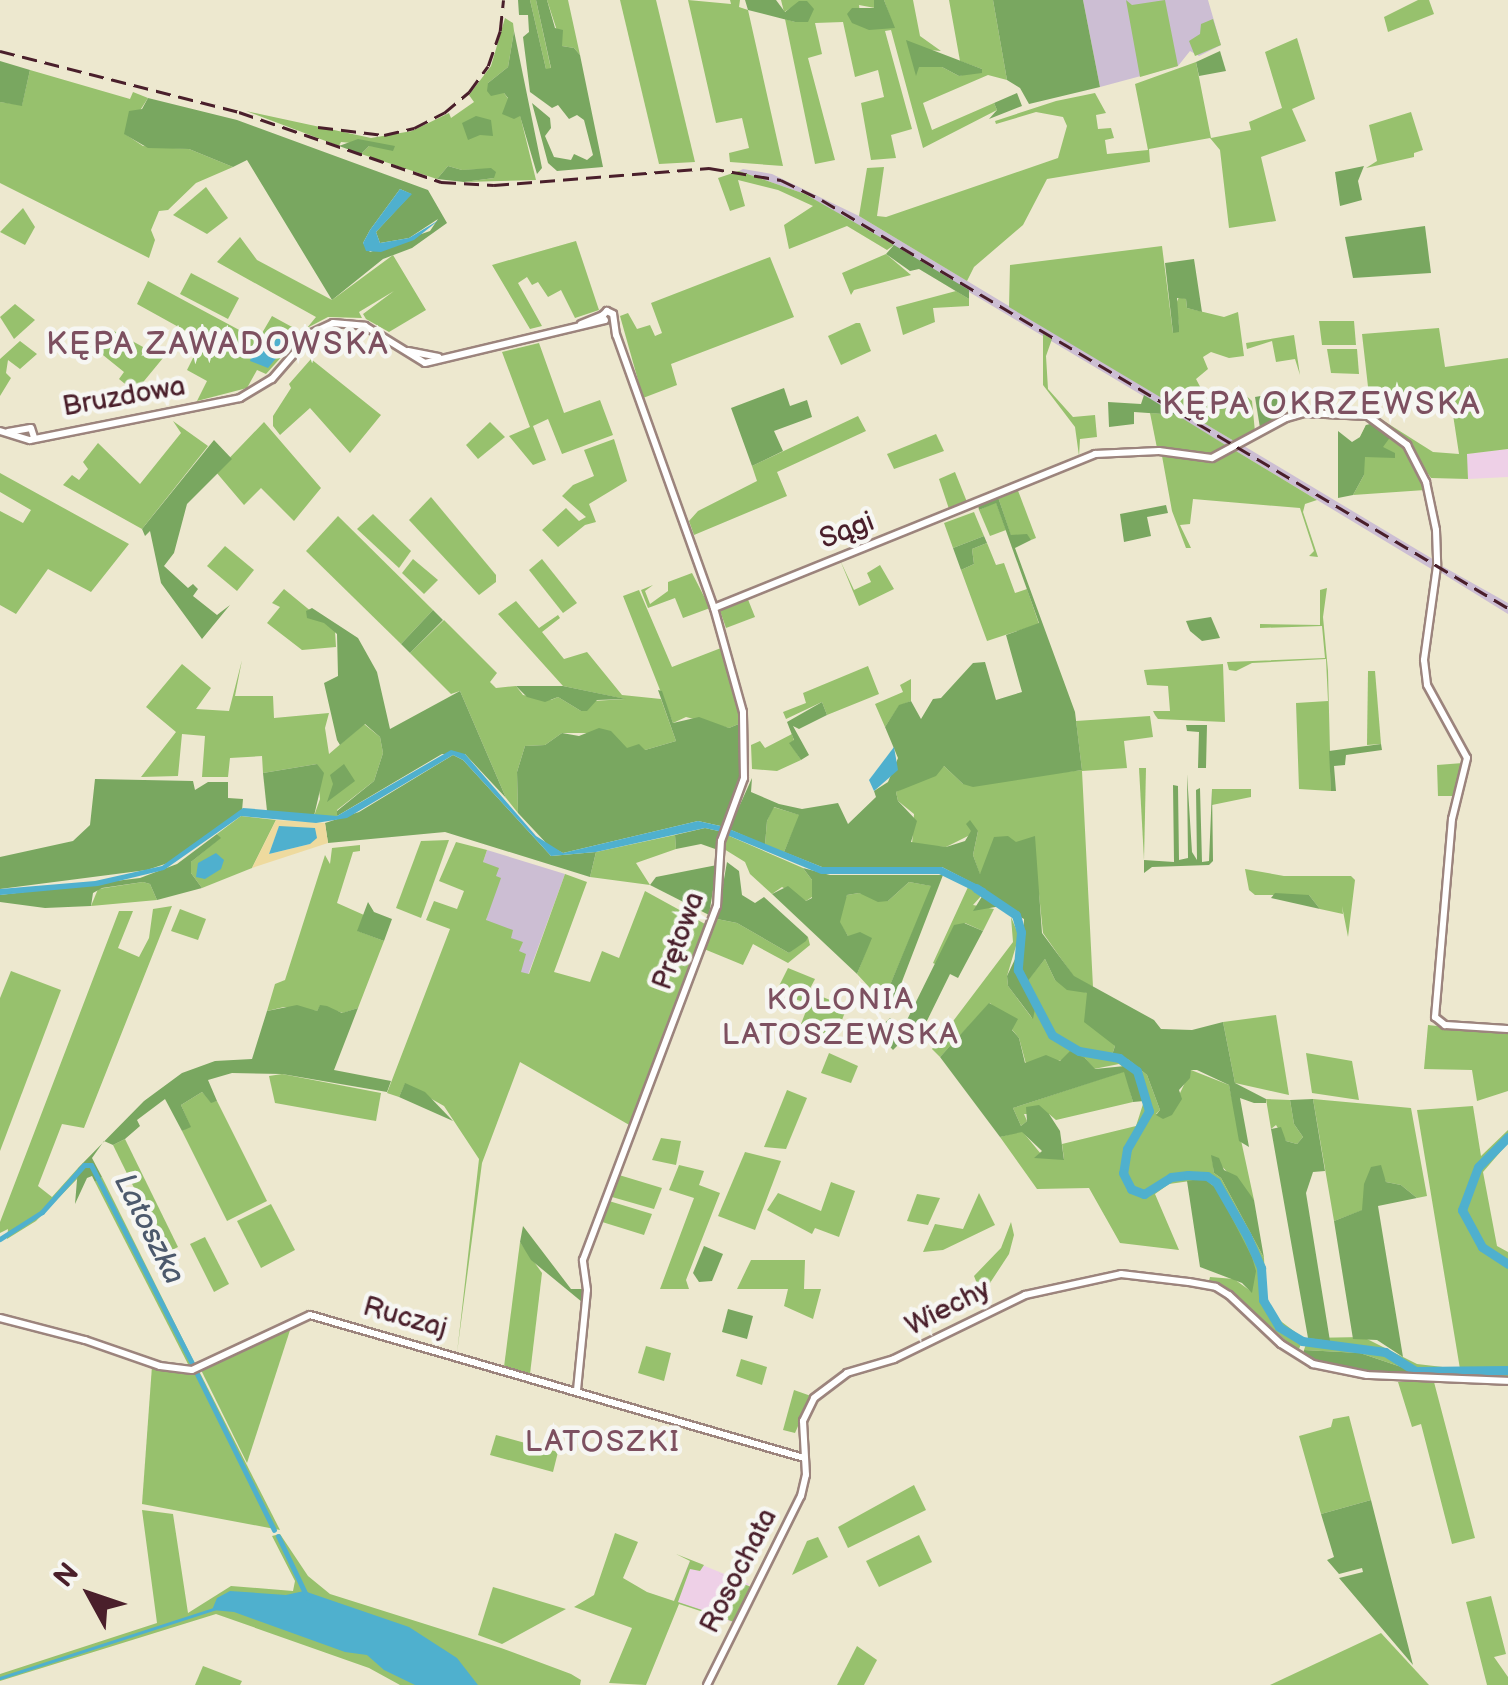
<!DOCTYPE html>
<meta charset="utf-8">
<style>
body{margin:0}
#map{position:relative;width:1508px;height:1685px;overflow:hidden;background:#ede8cf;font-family:"Balsamiq Sans",sans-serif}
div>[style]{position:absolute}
.built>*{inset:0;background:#eed0e7}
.industrial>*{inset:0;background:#ccbed3}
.green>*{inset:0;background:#97c16d}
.forest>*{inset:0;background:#79a760}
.sand>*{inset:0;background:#eeda9e}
.water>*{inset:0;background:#4fb0ce}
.stream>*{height:2.5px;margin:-1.25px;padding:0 1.25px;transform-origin:1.25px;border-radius:1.25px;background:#4fb0ce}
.canal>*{height:5px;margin:-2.5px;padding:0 2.5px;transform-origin:2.5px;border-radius:2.5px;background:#4fb0ce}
.river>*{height:9px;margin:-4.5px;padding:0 4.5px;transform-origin:4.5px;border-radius:4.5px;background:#4fb0ce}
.roads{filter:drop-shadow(2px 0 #9c847d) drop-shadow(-2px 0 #9c847d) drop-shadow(0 2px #9c847d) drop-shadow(0 -2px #9c847d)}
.minor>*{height:6px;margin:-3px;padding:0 3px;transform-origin:3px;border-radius:3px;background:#fff}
.rail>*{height:2.5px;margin-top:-1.25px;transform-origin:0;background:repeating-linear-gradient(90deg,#4a1f2b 0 15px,transparent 0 23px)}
span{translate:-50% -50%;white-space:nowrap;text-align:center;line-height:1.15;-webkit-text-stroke:9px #f6f6f2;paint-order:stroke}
.street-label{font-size:28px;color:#4a1f2b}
.neighbourhood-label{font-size:30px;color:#7d5060;letter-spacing:2.5px}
.water-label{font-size:30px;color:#4c596c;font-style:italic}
.quarter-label{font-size:32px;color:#7d5060;letter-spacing:2.5px}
.north{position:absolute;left:40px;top:1545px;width:100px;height:100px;-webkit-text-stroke:8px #f6f6f2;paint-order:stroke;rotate:310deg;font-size:28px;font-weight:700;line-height:40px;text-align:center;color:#4a1f2b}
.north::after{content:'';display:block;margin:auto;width:35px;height:45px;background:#4a1f2b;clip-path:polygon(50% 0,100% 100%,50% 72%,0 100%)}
</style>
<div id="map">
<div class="built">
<div style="clip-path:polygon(1508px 449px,1508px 477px,1468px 479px,1466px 454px)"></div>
<div style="clip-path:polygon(690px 1560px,749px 1584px,731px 1622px,674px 1601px)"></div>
</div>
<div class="industrial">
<div style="clip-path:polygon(1083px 0,1208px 0,1221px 45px,1199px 56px,1190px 51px,1178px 66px,1100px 87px)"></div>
<div style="clip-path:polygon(743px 169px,772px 174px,859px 216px,1239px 444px,1232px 449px,805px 194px,739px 171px)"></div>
<div style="clip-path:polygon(1244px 446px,1436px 561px,1433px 570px,1236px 451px)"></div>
<div style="clip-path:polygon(1442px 566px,1508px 603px,1508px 614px,1440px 572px)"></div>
<div style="clip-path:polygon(487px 850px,565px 874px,528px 975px,520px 972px,519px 951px,511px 938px,486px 921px,496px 876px,483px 862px)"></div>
</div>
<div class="green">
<div style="clip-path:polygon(530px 0,536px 0,551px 69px,546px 69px)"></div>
<div style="clip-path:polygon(547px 0,568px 0,580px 55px,574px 48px,562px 46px)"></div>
<div style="clip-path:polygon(620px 0,656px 0,695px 162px,659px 164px)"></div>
<div style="clip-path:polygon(688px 0,731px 4px,730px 0,740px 0,739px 7px,748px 10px,783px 166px,730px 162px,729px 153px,749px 148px,742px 118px,716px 123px)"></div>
<div style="clip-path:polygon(781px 0,874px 0,875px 8px,859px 5px,861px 25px,894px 28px,884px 0,913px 0,920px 36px,941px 51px,929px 50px,919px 67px,942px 67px,959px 76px,982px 69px,960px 61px,949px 0,993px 0,1007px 80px,988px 75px,923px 103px,932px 130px,994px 103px,997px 110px,923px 148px,891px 30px,885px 31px,912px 129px,891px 135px,896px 158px,871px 160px,861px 103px,884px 97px,878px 70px,855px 77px,843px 22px,815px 23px,822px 54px,808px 58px,835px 160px,815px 164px,785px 19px,795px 22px,796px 5px,784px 12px)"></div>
<div style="clip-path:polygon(1126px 0,1132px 5px,1165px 0,1178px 66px,1140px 77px)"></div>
<div style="clip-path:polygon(1418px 0,1429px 0,1434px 14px,1388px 32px,1384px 17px)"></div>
<div style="clip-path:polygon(505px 18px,513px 23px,514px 31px,508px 67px,488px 83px,504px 93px,520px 115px,536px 180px,464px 182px,494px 178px,491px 169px,462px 170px,448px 166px,437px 179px,361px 154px,369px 146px,395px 147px,341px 142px,339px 146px,246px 111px,371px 138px,412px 131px,449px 113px,451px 118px,474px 102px,469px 95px,491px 66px)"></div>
<div style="clip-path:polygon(1213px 19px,1221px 45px,1195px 56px,1189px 41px,1200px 34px,1201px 24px)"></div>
<div style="clip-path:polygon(1297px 38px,1315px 99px,1292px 109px,1306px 141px,1261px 157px,1276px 221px,1229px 228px,1220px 150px,1210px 138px,1149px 149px,1150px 162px,1047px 179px,1023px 225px,974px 267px,967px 281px,859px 216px,867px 168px,884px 167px,877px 216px,886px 217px,1058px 158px,1067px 126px,1063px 117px,1036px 112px,996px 124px,995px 121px,1056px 101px,1095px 93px,1106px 113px,1096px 115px,1098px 129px,1111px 128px,1114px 138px,1105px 140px,1107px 154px,1148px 150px,1135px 84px,1196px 62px,1211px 138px,1251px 130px,1249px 122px,1282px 108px,1265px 52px)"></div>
<div style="clip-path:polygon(30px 70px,130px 99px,133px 92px,148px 98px,125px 134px,143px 146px,189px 149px,233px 167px,196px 183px,168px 210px,159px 211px,151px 230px,155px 240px,149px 258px,0 183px,0 102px,22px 105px)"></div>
<div style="clip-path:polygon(1411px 112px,1423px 150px,1414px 153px,1414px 157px,1366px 168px,1377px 161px,1369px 125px)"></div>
<div style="clip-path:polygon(739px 171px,805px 194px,894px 245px,887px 250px,847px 226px,789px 249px,784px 225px,813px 206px,778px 190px,738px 180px,745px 206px,730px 211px,718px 178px)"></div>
<div style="clip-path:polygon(206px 187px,228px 218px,207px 234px,173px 215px)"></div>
<div style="clip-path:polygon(23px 208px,35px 227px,25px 245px,0 232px)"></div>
<div style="clip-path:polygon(240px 237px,257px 260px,332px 300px,393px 255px,426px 310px,389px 332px,366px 319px,363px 314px,394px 291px,359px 312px,362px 318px,328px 317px,307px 328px,316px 317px,217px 262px)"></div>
<div style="clip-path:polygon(576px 241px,599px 310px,575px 318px,561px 290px,548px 297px,538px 282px,532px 285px,527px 277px,518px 283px,542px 326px,530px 329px,492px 265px)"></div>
<div style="clip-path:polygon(1162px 246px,1173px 333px,1179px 326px,1176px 304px,1179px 297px,1186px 299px,1187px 308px,1224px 317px,1238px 312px,1244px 356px,1229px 358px,1211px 352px,1203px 357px,1208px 369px,1196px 379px,1212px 409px,1243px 393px,1252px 401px,1255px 432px,1239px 444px,1009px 307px,1010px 265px)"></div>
<div style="clip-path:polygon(886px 254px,911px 275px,854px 290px,851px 295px,842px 273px)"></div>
<div style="clip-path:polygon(770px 257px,794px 317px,671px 364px,677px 385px,643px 398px,620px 316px,628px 313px,637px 329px,650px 325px,655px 336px,662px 333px,651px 303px)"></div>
<div style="clip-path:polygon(191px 273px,239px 298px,228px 319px,180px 294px)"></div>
<div style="clip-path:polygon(148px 281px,258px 340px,272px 316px,303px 333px,266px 374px,257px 370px,247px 388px,197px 401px,207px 381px,187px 370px,202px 340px,137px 304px)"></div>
<div style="clip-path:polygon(956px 291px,969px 299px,969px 306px,933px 308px,935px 322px,903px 335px,896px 307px)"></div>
<div style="clip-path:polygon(15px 304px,35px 320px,14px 339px,0 317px)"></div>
<div style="clip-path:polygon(1319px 321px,1354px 321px,1356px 345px,1322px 345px)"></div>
<div style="clip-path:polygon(856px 323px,860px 323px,871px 351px,841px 365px,828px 336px)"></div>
<div style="clip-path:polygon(evenodd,1439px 328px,1445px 367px,1508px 358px,1508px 449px,1467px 454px,1468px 479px,1431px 478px,1402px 437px,1371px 413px,1362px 334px,1439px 328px,1450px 395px,1459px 454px,1433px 452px,1376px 416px,1375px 405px,1450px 395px)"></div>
<div style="clip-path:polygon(114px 331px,163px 358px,135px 392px,119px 379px,124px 372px,98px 351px)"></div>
<div style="clip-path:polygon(1043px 334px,1052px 339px,1046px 356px,1048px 389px,1073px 417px,1095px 415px,1097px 437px,1080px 439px,1079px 456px,1075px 427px,1043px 385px)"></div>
<div style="clip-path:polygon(1294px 335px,1300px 375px,1295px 359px,1276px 362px,1272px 341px,1247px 349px,1246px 343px)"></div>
<div style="clip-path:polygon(20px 341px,37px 354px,20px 369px,8px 360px,6px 373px,11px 378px,0 396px,0 359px)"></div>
<div style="clip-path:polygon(539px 343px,564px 413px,600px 400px,613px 435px,562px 454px,548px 419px,533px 426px,546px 460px,533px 465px,509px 436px,530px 427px,502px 352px)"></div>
<div style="clip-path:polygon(1327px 349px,1357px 349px,1359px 374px,1331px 373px)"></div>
<div style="clip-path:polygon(311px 359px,381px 415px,350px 453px,310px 408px,280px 435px,273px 426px,273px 416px,291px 388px,289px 384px)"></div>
<div style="clip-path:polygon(1150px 413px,1177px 415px,1232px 449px,1200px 455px,1157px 448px)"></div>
<div style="clip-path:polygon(858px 416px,866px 431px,777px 472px,787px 496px,694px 535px,689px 521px,698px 511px,757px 481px,752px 466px)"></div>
<div style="clip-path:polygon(173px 421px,208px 446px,142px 529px,63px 485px,72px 475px,79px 480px,88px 469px,83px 462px,98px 443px,140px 484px,181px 433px)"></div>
<div style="clip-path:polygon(264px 422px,321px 488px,294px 521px,261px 488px,244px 505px,216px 472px)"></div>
<div style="clip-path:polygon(490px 422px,505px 437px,478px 459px,466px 445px)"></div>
<div style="clip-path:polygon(1366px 425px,1391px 436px,1413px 458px,1425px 490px,1353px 495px,1364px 475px,1360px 437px)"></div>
<div style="clip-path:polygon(936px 434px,944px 451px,894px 469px,887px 454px)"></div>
<div style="clip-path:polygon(614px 439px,627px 481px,589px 504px,596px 522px,585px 525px,558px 547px,542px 530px,566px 508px,579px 521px,586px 517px,562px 496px,573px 485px,594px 476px,584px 450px)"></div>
<div style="clip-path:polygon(1236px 451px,1317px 500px,1305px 504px,1303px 512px,1318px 557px,1309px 556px,1314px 551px,1300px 508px,1193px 499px,1190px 524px,1180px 525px,1191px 548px,1186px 548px,1172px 511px,1162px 456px,1210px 461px)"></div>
<div style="clip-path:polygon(955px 472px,967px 502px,949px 509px,939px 479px)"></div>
<div style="clip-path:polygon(0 473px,129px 544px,91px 592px,48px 569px,16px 614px,0 605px,0 511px,23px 523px,31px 510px,0 492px)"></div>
<div style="clip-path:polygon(1017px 488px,1036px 538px,1031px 540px,1011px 536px,998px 497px)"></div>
<div style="clip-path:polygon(431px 497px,496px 575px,496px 582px,479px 595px,409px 520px)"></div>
<div style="clip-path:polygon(996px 502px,1006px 530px,990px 536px,979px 510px)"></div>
<div style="clip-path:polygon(974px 512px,984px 536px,953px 548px,944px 523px)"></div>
<div style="clip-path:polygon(373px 514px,411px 551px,399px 568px,357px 529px)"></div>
<div style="clip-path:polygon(338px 516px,433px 610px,401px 644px,306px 551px)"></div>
<div style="clip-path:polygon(987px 543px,996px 565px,1004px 563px,1015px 593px,1027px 589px,1039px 624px,987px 641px,961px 570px,974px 564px,972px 549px)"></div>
<div style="clip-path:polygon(225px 546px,254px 570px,237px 591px,207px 566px)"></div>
<div style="clip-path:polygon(413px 559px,438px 580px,424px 594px,402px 573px)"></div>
<div style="clip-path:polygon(542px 559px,577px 603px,563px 613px,529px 570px)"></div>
<div style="clip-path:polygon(840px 560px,854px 590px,871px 582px,867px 573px,880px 565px,894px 589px,859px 606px)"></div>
<div style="clip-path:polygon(692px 573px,710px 608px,683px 618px,675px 598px,648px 608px,641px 590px,653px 585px,645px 591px,650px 604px,668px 591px,668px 582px)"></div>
<div style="clip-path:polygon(1327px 588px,1323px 617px,1328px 671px,1331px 791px,1299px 789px,1296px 703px,1328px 701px,1326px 659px,1252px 663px,1236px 671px,1229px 670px,1227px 662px,1325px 658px,1322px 626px,1260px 628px,1260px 624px,1320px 625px,1320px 590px)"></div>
<div style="clip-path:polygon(284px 589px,335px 631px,336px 647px,302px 650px,267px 623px,280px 607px,272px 603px)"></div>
<div style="clip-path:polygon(639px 590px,672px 667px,721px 648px,741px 723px,729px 728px,686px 717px,673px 723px,623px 596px)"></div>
<div style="clip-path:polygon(747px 597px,755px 617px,726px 628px,719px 608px)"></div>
<div style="clip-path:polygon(516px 601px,539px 628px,558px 615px,560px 618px,542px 632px,564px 659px,587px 652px,622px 695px,661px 699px,676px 741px,645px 750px,627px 749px,591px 733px,562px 733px,545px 745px,525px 746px,517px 772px,518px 813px,506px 798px,460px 691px,451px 694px,410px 653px,444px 620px,497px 673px,490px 682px,496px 688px,516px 686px,523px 695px,551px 700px,558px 697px,581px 711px,586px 711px,593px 701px,625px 699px,563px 686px,498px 614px)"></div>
<div style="clip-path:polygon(242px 660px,235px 696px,273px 696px,274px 718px,329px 713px,325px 728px,329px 754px,364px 724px,380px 737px,383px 753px,374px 781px,337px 810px,337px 816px,314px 816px,320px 799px,317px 764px,263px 773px,262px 756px,230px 758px,228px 777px,202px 777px,205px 736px,182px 734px,178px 776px,141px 777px,176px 732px,146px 707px,182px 664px,211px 688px,196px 709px,229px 711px)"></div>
<div style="clip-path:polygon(1223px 664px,1225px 722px,1158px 719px,1155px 715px,1153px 711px,1170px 711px,1168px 686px,1147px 685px,1144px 670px)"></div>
<div style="clip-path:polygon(868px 666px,879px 694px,827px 715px,822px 702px,786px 719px,783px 712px,806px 703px,803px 693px)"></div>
<div style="clip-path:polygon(1368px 671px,1375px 671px,1381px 744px,1367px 745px)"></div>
<div style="clip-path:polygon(911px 679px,911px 701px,899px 706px,885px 727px,875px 704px,903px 692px,900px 685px)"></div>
<div style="clip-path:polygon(1150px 716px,1153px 737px,1124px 741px,1127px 768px,1082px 771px,1093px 987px,1074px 977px,1043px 933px,1039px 894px,990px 855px,980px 875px,973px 855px,978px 831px,946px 847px,912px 845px,914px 814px,898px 801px,896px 792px,944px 766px,963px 784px,1082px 770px,1076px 721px)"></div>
<div style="clip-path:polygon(792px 734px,794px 741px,790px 743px,801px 760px,777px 771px,752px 769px,751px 745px,760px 741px,765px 748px)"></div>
<div style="clip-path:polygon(1463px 763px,1453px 796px,1438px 796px,1437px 765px)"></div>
<div style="clip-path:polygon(1139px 768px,1146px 768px,1144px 860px)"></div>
<div style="clip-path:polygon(1212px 789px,1251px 789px,1251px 797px,1212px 805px)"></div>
<div style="clip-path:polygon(773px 807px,800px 815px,784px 852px,765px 845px,767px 821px)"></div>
<div style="clip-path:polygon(241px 816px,276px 820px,252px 868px,202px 888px,191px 873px,191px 862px,220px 838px,217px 834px)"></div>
<div style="clip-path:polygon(675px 835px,676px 849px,636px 863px,650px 885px,590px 877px,596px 852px)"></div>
<div style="clip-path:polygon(727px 835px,803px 868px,812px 880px,812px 897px,806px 901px,782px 887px,772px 894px,750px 874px,745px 862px,724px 849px)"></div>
<div style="clip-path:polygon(449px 840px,421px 918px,396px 908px,421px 841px)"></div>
<div style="clip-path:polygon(456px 842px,487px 850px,483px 862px,499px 868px,496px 876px,501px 878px,486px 920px,513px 930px,511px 938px,523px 942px,519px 951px,526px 954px,521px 972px,529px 974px,565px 874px,587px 882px,554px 972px,590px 982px,602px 951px,619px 958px,645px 891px,705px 924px,631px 1126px,520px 1062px,482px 1163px,457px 1353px,479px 1159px,444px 1106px,405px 1084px,399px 1097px,387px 1093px,450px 929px,426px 920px,434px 901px,457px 909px,464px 891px,439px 881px)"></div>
<div style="clip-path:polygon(360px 845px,360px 851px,353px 852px,337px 903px,364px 915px,358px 931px,384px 941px,358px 1008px,343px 1013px,320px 1006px,317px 1011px,284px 1007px,267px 1011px,275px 984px,285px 980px,325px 855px,330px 864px,332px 848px)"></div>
<div style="clip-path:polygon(1245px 869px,1284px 876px,1351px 876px,1355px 880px,1348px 937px,1342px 906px,1343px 914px,1320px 909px,1309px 895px,1255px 895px,1249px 890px)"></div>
<div style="clip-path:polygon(143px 882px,150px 884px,157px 900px,91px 906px,98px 889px)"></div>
<div style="clip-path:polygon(909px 882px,932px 886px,883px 1002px,857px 974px,871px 938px,848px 936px,839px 922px,842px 906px,847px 895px,859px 893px,888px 901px)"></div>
<div style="clip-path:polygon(968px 887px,982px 895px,973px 905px,994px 909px,983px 931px,965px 923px,937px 965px,933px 963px)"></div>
<div style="clip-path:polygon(172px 906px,84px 1128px,62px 1124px,38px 1186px,52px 1197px,78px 1168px,80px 1176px,36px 1221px,7px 1239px,8px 1229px,0 1233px,0 1222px,119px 911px,133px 911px,118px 948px,139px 957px,149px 938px,153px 909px)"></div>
<div style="clip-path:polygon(180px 909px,206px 919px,198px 940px,171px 931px)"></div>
<div style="clip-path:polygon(1011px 917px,1019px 936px,1007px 976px,1008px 986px,1032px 1018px,1022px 987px,1045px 959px,1055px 980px,1087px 993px,1115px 1046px,1112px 1055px,1129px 1060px,1147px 1075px,1160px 1110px,1156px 1114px,1170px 1114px,1191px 1070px,1229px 1085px,1254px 1200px,1212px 1156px,1214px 1173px,1221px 1178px,1264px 1258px,1266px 1298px,1274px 1316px,1303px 1338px,1298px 1352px,1238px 1297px,1209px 1281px,1210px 1277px,1234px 1279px,1252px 1292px,1212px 1184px,1204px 1179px,1169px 1184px,1155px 1194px,1179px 1250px,1120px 1243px,1089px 1188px,1037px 1189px,1000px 1137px,1022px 1131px,1041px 1154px,1064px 1159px,1062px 1144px,1136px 1126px,1144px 1101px,1137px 1078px,1119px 1064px,1094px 1069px,1085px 1058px,1026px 1064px,1019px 1038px,990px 1003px,940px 1057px,932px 1049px,1013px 942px)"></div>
<div style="clip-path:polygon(717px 919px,737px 923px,789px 953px,808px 937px,810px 945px,788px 963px,753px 944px,743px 965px,704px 949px)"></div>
<div style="clip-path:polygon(788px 968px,815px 979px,803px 1002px,776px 992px)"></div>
<div style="clip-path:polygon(11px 971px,61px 990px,0 1151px,0 998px)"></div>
<div style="clip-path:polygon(813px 993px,847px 1007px,835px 1038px,801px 1024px)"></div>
<div style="clip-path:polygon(1276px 1015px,1289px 1095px,1235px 1083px,1223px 1022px)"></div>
<div style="clip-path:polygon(1428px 1025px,1508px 1034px,1508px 1091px,1477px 1101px,1472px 1070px,1424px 1069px)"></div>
<div style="clip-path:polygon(829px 1053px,858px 1066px,851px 1083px,821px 1073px)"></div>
<div style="clip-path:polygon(1306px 1053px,1352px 1061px,1359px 1100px,1312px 1093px)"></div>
<div style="clip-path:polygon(1125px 1071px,1133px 1102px,1056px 1120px,1049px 1114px,1024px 1114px,1027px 1121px,1021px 1126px,1013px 1108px)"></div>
<div style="clip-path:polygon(282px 1074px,381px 1093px,376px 1121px,275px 1103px,269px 1076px)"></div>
<div style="clip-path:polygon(787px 1090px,807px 1098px,786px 1149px,764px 1147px)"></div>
<div style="clip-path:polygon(202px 1092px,211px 1102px,217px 1101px,267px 1201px,227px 1221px,182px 1131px,190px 1126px,181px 1105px)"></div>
<div style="clip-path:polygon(1266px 1099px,1290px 1100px,1294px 1124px,1303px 1137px,1297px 1144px,1286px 1141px,1276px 1125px,1271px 1129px)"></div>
<div style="clip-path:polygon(1313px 1099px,1411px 1108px,1427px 1196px,1417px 1198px,1401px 1185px,1386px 1182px,1382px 1173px,1366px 1192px,1363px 1210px,1334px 1221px)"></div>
<div style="clip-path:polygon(1473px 1106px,1481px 1156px,1508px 1130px,1508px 1143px,1483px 1172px,1497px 1246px,1508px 1252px,1508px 1377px,1419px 1373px,1360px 1353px,1304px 1350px,1308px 1338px,1363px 1337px,1417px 1364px,1460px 1369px,1417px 1110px)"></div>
<div style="clip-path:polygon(661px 1138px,681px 1141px,676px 1165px,652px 1160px)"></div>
<div style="clip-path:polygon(125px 1139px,178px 1247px,166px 1253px,113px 1145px)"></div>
<div style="clip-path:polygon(745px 1152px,781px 1161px,755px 1230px,718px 1216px)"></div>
<div style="clip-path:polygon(679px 1165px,704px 1171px,699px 1185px,720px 1193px,686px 1280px,689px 1289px,660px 1289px,694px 1198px,669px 1190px)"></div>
<div style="clip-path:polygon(619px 1175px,662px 1188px,654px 1209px,612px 1197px)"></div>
<div style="clip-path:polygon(102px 1177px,196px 1366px,190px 1368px,95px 1182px)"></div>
<div style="clip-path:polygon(831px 1182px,855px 1191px,839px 1237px,815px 1228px,812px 1234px,767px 1210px,778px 1193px,821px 1211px)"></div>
<div style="clip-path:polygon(979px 1193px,995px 1225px,943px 1250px,923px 1252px,935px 1224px,963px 1229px)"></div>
<div style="clip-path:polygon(917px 1194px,940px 1198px,928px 1225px,907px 1221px)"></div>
<div style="clip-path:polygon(609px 1201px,652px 1214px,644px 1235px,599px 1221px)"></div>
<div style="clip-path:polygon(271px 1204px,295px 1250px,261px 1268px,237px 1221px)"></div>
<div style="clip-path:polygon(1011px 1222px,1014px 1235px,1009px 1254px,990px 1283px,986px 1294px,991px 1303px,986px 1306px,974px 1276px,1001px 1248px)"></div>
<div style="clip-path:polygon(205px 1237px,229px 1284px,214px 1292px,190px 1244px)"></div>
<div style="clip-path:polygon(520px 1242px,542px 1273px,530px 1374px,504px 1367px)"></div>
<div style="clip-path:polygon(751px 1260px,805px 1260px,804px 1289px,821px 1289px,813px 1319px,784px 1306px,788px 1289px,737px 1289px)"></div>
<div style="clip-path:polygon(292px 1324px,247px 1463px,201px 1370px)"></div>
<div style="clip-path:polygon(646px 1346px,671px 1353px,664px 1381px,638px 1373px)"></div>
<div style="clip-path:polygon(741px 1359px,767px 1367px,762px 1385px,736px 1376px)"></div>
<div style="clip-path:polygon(152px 1366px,199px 1371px,280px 1530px,142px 1504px)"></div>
<div style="clip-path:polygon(1398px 1382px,1434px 1382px,1475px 1538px,1452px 1544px,1421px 1424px,1412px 1427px)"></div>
<div style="clip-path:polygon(794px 1390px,811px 1396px,795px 1433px,783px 1430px)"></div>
<div style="clip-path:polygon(1349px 1416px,1371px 1500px,1321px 1514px,1299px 1436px,1331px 1427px,1333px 1419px)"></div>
<div style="clip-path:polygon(496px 1435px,558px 1452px,553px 1472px,490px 1455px)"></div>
<div style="clip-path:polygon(914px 1485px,926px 1510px,848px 1548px,838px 1527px)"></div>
<div style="clip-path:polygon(142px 1510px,173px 1514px,188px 1613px,231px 1586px,293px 1591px,295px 1581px,272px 1536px,280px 1534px,308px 1576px,330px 1594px,501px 1648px,571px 1674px,581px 1680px,580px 1685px,400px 1685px,369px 1668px,216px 1614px,0 1681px,0 1674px,157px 1623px)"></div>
<div style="clip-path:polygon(615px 1533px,638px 1542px,623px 1578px,647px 1592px,674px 1601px,690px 1561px,676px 1554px,704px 1565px,700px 1571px,690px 1569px,678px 1602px,714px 1614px,727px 1582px,727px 1577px,718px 1573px,751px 1587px,734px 1622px,679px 1604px,646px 1685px,609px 1683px,632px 1628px,574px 1607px,594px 1595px)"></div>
<div style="clip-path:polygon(919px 1535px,932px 1562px,879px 1587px,866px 1561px)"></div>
<div style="clip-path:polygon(818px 1537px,828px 1557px,792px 1575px,807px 1541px)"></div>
<div style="clip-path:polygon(493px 1587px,566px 1609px,502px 1644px,478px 1635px)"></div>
<div style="clip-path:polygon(1491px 1596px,1506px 1654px,1494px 1657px,1508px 1677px,1508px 1685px,1487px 1685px,1466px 1602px)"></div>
<div style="clip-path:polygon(1381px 1633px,1429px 1685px,1270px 1685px)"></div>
<div style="clip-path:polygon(857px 1646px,877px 1660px,864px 1685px,837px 1685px)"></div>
<div style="clip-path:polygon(203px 1666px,242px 1681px,240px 1685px,195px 1685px)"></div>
</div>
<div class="forest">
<div style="clip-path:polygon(518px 0,530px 0,546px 69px,551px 68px,536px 0,547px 0,555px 28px,563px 30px,562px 46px,574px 48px,580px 55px,603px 167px,557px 171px,548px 163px,532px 103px,550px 118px,551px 128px,545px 136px,554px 157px,571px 160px,574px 154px,587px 160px,593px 155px,584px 120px,577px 115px,569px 119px,558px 105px,552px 108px,530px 92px,523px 37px,529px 32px,528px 15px,519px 15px)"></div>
<div style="clip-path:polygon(745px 0,776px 0,785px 12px,799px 1px,807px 1px,814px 9px,808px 22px,795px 22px,748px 10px)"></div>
<div style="clip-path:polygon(874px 0,884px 0,895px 28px,869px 30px,852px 23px,847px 14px,852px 8px,874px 8px)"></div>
<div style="clip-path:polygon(993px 0,1083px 0,1100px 87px,1029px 104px,1020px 88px,1007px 80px)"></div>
<div style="clip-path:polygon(514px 31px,542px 168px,537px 174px,520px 116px,514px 119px,502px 114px,508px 98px,504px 93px,491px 96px,487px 91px,488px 83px,508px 67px)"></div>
<div style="clip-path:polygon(906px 40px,982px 69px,982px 73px,959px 76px,942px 67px,919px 67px,916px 76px)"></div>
<div style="clip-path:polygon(1220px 51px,1226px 71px,1199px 76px,1196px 62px)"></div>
<div style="clip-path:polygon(0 61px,30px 70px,22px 106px,0 102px)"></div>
<div style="clip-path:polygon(1017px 93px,1022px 106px,989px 119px,997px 110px,994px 103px)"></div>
<div style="clip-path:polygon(evenodd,148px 98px,237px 120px,428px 190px,447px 223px,412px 248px,383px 259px,332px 300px,247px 160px,233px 167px,189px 149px,148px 148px,124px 134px,129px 111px,142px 109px,148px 98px,400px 189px,411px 194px,376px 232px,380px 243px,409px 238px,438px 219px,430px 231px,370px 252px,363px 243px,370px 230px,400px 189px)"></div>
<div style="clip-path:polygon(476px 116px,491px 120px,493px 136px,480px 135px,468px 140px,462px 123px)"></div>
<div style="clip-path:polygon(358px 139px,395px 146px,393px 151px,369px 146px,361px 154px,339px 146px)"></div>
<div style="clip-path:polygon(448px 166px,462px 170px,491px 168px,496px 172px,494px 178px,464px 182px,437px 179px)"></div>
<div style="clip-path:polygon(1364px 166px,1358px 181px,1362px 200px,1340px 206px,1335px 172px)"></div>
<div style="clip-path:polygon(1425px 226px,1431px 273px,1353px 278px,1345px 237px)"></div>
<div style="clip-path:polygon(894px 245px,969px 290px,969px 299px,919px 269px,910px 271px,886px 254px)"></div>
<div style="clip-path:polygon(1194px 259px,1202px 312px,1187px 308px,1186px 299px,1177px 298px,1179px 326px,1179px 332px,1173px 333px,1165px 263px)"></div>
<div style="clip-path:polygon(784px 388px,790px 406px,807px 400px,812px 417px,774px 431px,783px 451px,752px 466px,731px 408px)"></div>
<div style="clip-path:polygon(1277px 393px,1281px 417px,1260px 428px,1255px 397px)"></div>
<div style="clip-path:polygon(1144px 395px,1177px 415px,1134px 412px,1134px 424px,1109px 427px,1108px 402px,1141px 404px)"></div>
<div style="clip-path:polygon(1374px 423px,1391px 436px,1383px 447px,1395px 453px,1395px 458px,1365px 457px,1364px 475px,1353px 495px,1338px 498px,1338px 431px,1352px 442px,1360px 437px,1366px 425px)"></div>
<div style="clip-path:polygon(214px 440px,232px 459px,187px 504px,174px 553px,164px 566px,188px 588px,193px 584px,198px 589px,193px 596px,217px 615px,230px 605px,202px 639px,161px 583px,150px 531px,145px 536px,142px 529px)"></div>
<div style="clip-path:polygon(998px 497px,1011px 535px,1027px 534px,1031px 540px,1015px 548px,1075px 712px,1082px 770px,973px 787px,963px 784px,944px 766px,936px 776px,896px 792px,898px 801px,917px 821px,911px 842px,946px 847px,965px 841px,971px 831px,966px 824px,970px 820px,978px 831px,973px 855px,980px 874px,994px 837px,1008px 836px,1016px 842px,1035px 836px,1042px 933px,1074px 976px,1154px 1020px,1161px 1029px,1192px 1030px,1223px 1022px,1235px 1083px,1266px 1099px,1266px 1103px,1254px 1103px,1240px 1098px,1249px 1147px,1239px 1141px,1229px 1085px,1197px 1070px,1191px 1070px,1190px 1078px,1179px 1090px,1182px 1099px,1172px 1115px,1163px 1119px,1156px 1115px,1160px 1110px,1147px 1075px,1129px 1060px,1112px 1055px,1115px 1046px,1084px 1022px,1087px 993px,1067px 990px,1055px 980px,1045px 959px,1023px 987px,1035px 1009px,1033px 1019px,1008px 986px,1007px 976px,1023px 942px,1024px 919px,1001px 906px,973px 911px,986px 890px,942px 867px,822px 867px,784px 852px,799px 815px,774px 807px,767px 821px,765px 845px,729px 829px,752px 778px,751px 792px,779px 804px,802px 809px,838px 803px,848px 824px,876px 797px,874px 791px,888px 782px,898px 758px,885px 727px,899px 705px,911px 701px,921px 719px,933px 699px,941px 698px,973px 663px,985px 662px,996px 700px,1022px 692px,1006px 635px,1039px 623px,996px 503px,979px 510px,978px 505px)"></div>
<div style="clip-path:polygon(1166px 505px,1168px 513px,1147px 517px,1151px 536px,1124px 542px,1120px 514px)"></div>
<div style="clip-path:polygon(984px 536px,987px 543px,972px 549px,974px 564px,961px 570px,953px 548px)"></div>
<div style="clip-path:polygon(312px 608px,358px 638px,377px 672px,390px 729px,460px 691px,506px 798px,465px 754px,442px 754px,337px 816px,337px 811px,374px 781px,383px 753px,380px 737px,365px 724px,340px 745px,337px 740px,324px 683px,338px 676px,337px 634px,324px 623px,307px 618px,306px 611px)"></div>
<div style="clip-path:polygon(433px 610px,443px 620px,410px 653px,401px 644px)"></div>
<div style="clip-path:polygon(1211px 617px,1220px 638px,1202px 641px,1190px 631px,1186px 621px)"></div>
<div style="clip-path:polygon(516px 686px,563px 686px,626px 699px,597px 700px,587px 711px,581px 711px,558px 697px,545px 702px,527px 697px)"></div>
<div style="clip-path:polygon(658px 690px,662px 691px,673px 723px,699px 717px,729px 728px,741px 723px,741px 789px,725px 827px,698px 821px,563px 853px,549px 846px,518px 813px,517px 772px,525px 746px,545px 745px,562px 733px,579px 736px,599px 728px,611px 731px,627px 748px,639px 744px,645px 750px,676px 741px)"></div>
<div style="clip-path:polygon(822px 702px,827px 715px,799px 729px,793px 726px,809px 755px,801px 760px,789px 743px,794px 740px,787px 722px)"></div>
<div style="clip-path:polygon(1186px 725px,1207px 725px,1206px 768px,1198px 768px,1199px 732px,1187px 731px)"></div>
<div style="clip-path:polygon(1381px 744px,1382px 750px,1346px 755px,1345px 765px,1334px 766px,1336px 791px,1331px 791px,1329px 751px)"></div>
<div style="clip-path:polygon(453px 755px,463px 760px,551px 856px,596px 852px,590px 877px,445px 832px,328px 843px,325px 823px,359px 812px)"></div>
<div style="clip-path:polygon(317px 764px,324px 773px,314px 816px,267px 811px,263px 773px)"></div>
<div style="clip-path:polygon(344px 764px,355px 781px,327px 802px,333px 784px,330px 775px)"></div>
<div style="clip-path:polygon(1187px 774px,1192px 852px,1197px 860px,1196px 790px,1200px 788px,1202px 862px,1209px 861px,1212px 789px,1213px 861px,1209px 865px,1152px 867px,1144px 873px,1144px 860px,1174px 862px,1173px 785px,1178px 786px,1179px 860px,1188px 858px)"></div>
<div style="clip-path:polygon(95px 779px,193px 781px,195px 790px,208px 782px,228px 782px,228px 798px,243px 799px,242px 811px,171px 862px,147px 870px,0 889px,0 857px,73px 841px,90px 825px)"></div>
<div style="clip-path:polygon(705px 828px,723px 832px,718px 850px,701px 844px,676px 849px,675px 835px)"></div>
<div style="clip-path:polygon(217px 834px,221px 838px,191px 862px,191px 873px,202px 888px,157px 900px,150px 884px,143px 882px,102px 888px,93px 893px,91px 906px,45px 908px,0 902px,0 895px,140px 878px,177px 864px)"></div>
<div style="clip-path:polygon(727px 862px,739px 871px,742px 895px,755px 903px,764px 897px,808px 937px,806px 941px,789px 953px,737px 923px,717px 919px)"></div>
<div style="clip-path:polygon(717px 865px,709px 915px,650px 885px,656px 877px)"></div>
<div style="clip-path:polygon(803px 868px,830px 875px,943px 875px,891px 1010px,883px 1002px,931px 886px,909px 882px,888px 901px,878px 902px,859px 893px,847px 895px,840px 922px,848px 936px,860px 932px,872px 938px,857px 974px,772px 894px,788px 886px,806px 901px,812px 898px,812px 880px)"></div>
<div style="clip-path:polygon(1275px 893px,1309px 895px,1320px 909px,1271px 898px)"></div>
<div style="clip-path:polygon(368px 902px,374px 912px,392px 919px,384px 941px,357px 931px)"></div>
<div style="clip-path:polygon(964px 923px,983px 931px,958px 978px,950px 974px,919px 1037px,905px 1024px,954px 925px)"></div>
<div style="clip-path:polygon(989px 1003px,1018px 1019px,1012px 1030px,1019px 1038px,1025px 1063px,1046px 1055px,1060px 1061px,1070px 1051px,1085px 1058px,1095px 1069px,1125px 1066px,1134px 1071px,1144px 1101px,1133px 1102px,1124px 1072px,1013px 1108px,1021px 1126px,1027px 1121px,1026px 1107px,1039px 1105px,1049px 1114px,1060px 1131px,1064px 1160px,1034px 1158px,1042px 1151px,1022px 1132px,1000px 1137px,940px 1057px)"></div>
<div style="clip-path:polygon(297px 1005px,317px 1011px,320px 1005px,327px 1006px,342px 1013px,358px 1008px,334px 1070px,391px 1081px,387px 1092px,282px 1074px,232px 1073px,208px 1080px,217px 1101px,211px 1103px,202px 1092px,181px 1105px,191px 1127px,182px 1131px,165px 1099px,137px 1120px,140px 1126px,125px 1139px,113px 1145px,104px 1141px,92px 1158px,102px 1177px,95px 1182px,92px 1176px,87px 1178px,75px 1204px,78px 1168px,144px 1101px,182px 1073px,215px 1061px,252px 1059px,267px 1011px)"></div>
<div style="clip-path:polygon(890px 1018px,910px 1033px,893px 1050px,876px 1031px)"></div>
<div style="clip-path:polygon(405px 1083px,425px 1092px,453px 1121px,399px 1097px)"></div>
<div style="clip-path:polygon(1313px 1099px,1325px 1171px,1313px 1172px,1306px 1193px,1330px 1341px,1308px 1338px,1271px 1129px,1281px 1127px,1286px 1141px,1297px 1144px,1303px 1137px,1294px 1124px,1290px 1100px)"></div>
<div style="clip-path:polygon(1211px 1155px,1219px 1158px,1224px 1170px,1237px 1176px,1254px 1200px,1264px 1258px,1221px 1178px,1214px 1173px)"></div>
<div style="clip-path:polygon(1381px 1165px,1386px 1182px,1401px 1185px,1417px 1198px,1378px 1206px,1403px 1357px,1377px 1340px,1353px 1339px,1334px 1221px,1362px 1210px,1364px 1184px,1371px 1167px)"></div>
<div style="clip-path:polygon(1204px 1178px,1217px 1189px,1252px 1257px,1256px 1271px,1252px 1293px,1242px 1283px,1200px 1267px,1187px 1181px)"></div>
<div style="clip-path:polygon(523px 1226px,571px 1289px,584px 1289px,582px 1302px,531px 1260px,520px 1242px)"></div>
<div style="clip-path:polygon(704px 1246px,723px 1254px,712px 1281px,699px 1282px,693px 1273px)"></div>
<div style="clip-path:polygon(728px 1309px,753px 1316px,747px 1339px,722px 1332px)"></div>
<div style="clip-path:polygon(1304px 1350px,1360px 1353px,1419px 1373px,1363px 1371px,1319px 1362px,1303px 1355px)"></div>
<div style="clip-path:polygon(1371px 1500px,1413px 1665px,1339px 1578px,1363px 1572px,1362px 1568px,1339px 1574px,1327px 1560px,1334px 1557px,1321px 1514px)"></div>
</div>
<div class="sand">
<div style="clip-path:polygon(evenodd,276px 820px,325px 823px,328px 843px,252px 868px,276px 820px,279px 827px,310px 844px,269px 854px,279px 827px)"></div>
</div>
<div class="water">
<div style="clip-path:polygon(400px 189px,412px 194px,376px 232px,380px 243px,409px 238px,439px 220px,414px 240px,381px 252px,366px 251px,363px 243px,370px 230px)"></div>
<div style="clip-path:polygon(284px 331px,294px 337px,268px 368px,250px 361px,255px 347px,270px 346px)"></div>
<div style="clip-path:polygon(894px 747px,898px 770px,874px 791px,869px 780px)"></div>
<div style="clip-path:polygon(451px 750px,465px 754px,536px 836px,563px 853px,698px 821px,725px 827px,723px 832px,705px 828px,596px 852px,551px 856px,463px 760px,453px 755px,347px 818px,316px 823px,241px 816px,164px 870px,98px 886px,0 895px,0 889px,95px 881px,162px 866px,243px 808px,337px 816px)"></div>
<div style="clip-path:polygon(279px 826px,315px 828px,317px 838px,310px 844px,269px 854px)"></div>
<div style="clip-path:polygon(729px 829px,822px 867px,942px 867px,986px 889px,982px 895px,939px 874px,821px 874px,727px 835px)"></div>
<div style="clip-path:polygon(216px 853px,224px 860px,221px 869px,205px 879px,196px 877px,198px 863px)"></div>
<div style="clip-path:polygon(230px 1591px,286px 1595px,304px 1591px,409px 1627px,457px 1658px,478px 1685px,415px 1685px,384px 1670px,367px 1655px,345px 1652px,234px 1612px,212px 1610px,217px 1598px)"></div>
</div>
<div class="stream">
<div style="left:0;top:1678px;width:225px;rotate:-17.9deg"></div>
</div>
<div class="canal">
<div style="left:0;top:1239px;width:50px;rotate:-32.7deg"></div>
<div style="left:42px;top:1212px;width:63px;rotate:-48.2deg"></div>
<div style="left:84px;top:1165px;width:7px"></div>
<div style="left:91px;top:1165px;width:225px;rotate:63deg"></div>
<div style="left:196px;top:1372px;width:176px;rotate:63.7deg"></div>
<div style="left:278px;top:1536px;width:68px;rotate:64.6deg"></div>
</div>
<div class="river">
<div style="left:976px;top:888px;width:48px;rotate:34deg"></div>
<div style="left:1016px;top:915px;width:18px;rotate:74deg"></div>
<div style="left:1021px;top:932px;width:38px;rotate:95deg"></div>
<div style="left:1018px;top:970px;width:73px;rotate:62.4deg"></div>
<div style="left:1052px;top:1035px;width:31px;rotate:31deg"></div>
<div style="left:1079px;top:1051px;width:41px;rotate:9.9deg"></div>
<div style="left:1119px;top:1058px;width:22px;rotate:36deg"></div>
<div style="left:1137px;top:1071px;width:42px;rotate:73.3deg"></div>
<div style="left:1149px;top:1111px;width:44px;rotate:120.1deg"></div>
<div style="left:1127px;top:1149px;width:24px;rotate:99deg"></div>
<div style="left:1123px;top:1173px;width:18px;rotate:63deg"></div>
<div style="left:1131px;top:1189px;width:14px;rotate:21deg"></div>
<div style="left:1144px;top:1194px;width:32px;rotate:-32deg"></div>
<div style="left:1171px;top:1177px;width:17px;rotate:-7deg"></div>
<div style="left:1188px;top:1175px;width:19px;rotate:3deg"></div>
<div style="left:1207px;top:1176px;width:11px;rotate:34deg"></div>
<div style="left:1216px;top:1182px;width:62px;rotate:60.1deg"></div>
<div style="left:1247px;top:1236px;width:35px;rotate:66deg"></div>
<div style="left:1261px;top:1268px;width:32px;rotate:86deg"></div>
<div style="left:1263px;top:1300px;width:31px;rotate:59deg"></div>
<div style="left:1279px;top:1327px;width:27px;rotate:31deg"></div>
<div style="left:1302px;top:1341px;width:84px;rotate:7.5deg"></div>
<div style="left:1385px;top:1352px;width:36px;rotate:32deg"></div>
<div style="left:1416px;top:1371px;width:92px;rotate:-0.6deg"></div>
<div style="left:1508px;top:1137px;width:42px;rotate:135deg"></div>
<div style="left:1478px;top:1167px;width:46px;rotate:110.4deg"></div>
<div style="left:1462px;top:1210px;width:42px;rotate:61.6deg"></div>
<div style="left:1482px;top:1247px;width:31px;rotate:33deg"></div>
</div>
<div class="roads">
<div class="minor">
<div style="left:581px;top:324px;width:24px;rotate:-22deg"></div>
<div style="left:408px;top:351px;width:31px;rotate:11deg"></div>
<div style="left:0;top:431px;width:31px;rotate:17deg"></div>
<div style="left:30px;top:440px;width:214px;rotate:-11.3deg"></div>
<div style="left:240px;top:398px;width:37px;rotate:-31deg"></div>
<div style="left:272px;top:379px;width:61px;rotate:-49deg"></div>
<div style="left:312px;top:333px;width:23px;rotate:-25deg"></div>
<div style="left:333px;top:323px;width:32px;rotate:5deg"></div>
<div style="left:365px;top:326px;width:70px;rotate:31.7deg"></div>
<div style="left:425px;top:363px;width:185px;rotate:-13.4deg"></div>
<div style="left:8px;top:432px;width:23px;rotate:-10deg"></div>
<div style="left:31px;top:428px;width:9px;rotate:72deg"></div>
<div style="left:714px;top:608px;width:411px;rotate:-22deg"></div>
<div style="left:1095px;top:454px;width:64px;rotate:-2.7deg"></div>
<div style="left:1159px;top:451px;width:53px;rotate:7.5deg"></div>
<div style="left:1212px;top:458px;width:84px;rotate:-28.4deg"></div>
<div style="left:1286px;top:418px;width:19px;rotate:-16deg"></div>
<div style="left:1304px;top:413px;width:64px;rotate:2.7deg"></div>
<div style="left:1368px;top:416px;width:49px;rotate:36.6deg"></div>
<div style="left:1407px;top:445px;width:42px;rotate:62.8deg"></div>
<div style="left:1426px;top:482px;width:49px;rotate:78.2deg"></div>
<div style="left:1436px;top:530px;width:36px;rotate:88deg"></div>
<div style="left:1437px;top:566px;width:95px;rotate:97.9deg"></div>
<div style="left:1424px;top:660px;width:25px;rotate:83deg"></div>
<div style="left:1427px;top:685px;width:83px;rotate:61.3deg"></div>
<div style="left:1467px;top:758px;width:63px;rotate:103.8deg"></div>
<div style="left:1452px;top:819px;width:199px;rotate:94.9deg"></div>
<div style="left:1435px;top:1017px;width:13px;rotate:39deg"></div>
<div style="left:1445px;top:1025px;width:63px;rotate:3.6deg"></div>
<div style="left:0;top:1318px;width:88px;rotate:14.5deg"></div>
<div style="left:85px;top:1340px;width:79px;rotate:19.1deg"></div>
<div style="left:160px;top:1366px;width:32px;rotate:7deg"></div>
<div style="left:192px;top:1370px;width:130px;rotate:-25deg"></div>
<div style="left:310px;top:1315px;width:514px;rotate:16.14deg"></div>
<div style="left:577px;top:1390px;width:100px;rotate:-84.3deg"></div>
<div style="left:587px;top:1290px;width:30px;rotate:-98deg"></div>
<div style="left:583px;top:1260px;width:379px;rotate:-69.3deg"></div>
<div style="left:717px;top:906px;width:65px;rotate:-86.5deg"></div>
<div style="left:721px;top:841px;width:67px;rotate:-69.9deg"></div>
<div style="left:744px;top:778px;width:66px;rotate:-90.9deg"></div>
<div style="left:743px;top:712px;width:108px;rotate:-105.6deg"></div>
<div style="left:714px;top:608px;width:290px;rotate:-109.7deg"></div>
<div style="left:616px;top:335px;width:21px;rotate:-98deg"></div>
<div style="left:613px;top:314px;width:7px;rotate:-153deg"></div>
<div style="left:607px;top:311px;width:6px;rotate:135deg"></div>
<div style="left:707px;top:1685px;width:211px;rotate:-63.6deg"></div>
<div style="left:801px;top:1496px;width:22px;rotate:-77deg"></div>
<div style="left:806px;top:1475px;width:54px;rotate:-93.2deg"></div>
<div style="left:803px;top:1421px;width:25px;rotate:-64deg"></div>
<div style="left:814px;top:1398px;width:41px;rotate:-37.1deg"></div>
<div style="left:847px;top:1373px;width:49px;rotate:-16.6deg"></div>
<div style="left:894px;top:1359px;width:146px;rotate:-26deg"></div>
<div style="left:1025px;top:1295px;width:98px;rotate:-12.3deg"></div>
<div style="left:1121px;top:1274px;width:68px;rotate:6.7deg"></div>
<div style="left:1189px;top:1282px;width:27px;rotate:10deg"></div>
<div style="left:1216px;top:1287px;width:15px;rotate:32deg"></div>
<div style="left:1229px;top:1295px;width:71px;rotate:43.3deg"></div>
<div style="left:1281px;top:1344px;width:38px;rotate:32deg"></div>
<div style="left:1313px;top:1364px;width:55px;rotate:11.5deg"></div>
<div style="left:1367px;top:1375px;width:141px;rotate:2.4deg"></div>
</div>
</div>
<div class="rail">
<div style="left:0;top:51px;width:247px;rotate:14.3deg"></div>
<div style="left:239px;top:112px;width:214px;rotate:19.1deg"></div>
<div style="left:441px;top:182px;width:53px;rotate:3.2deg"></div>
<div style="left:494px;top:185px;width:216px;rotate:-4.5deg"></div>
<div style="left:709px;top:168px;width:73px;rotate:9.5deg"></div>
<div style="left:781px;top:180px;width:46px;rotate:26deg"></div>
<div style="left:822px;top:200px;width:798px;rotate:30.74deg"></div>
<div style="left:318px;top:127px;width:66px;rotate:6.9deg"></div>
<div style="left:384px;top:135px;width:31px;rotate:-13deg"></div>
<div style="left:414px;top:128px;width:34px;rotate:-27deg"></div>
<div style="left:444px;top:113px;width:33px;rotate:-40deg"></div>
<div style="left:469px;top:92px;width:32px;rotate:-54deg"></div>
<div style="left:488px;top:66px;width:37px;rotate:-71deg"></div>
<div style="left:500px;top:31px;width:31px;rotate:-84deg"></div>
</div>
<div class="street-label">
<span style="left:124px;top:397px;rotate:-10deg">Bruzdowa</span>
<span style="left:847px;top:531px;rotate:-21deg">Sągi</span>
<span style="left:679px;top:941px;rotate:-70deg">Prętowa</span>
<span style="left:948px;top:1308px;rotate:-27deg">Wiechy</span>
<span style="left:405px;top:1318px;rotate:16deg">Ruczaj</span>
<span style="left:739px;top:1571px;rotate:-63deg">Rosochata</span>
</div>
<div class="neighbourhood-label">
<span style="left:841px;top:1017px">KOLONIA<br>LATOSZEWSKA</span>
<span style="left:603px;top:1442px">LATOSZKI</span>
</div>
<div class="water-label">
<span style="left:149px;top:1229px;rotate:63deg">Latoszka</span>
</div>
<div class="quarter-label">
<span style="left:218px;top:345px">KĘPA ZAWADOWSKA</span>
<span style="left:1322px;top:405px">KĘPA OKRZEWSKA</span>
</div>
<div class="north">N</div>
</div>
